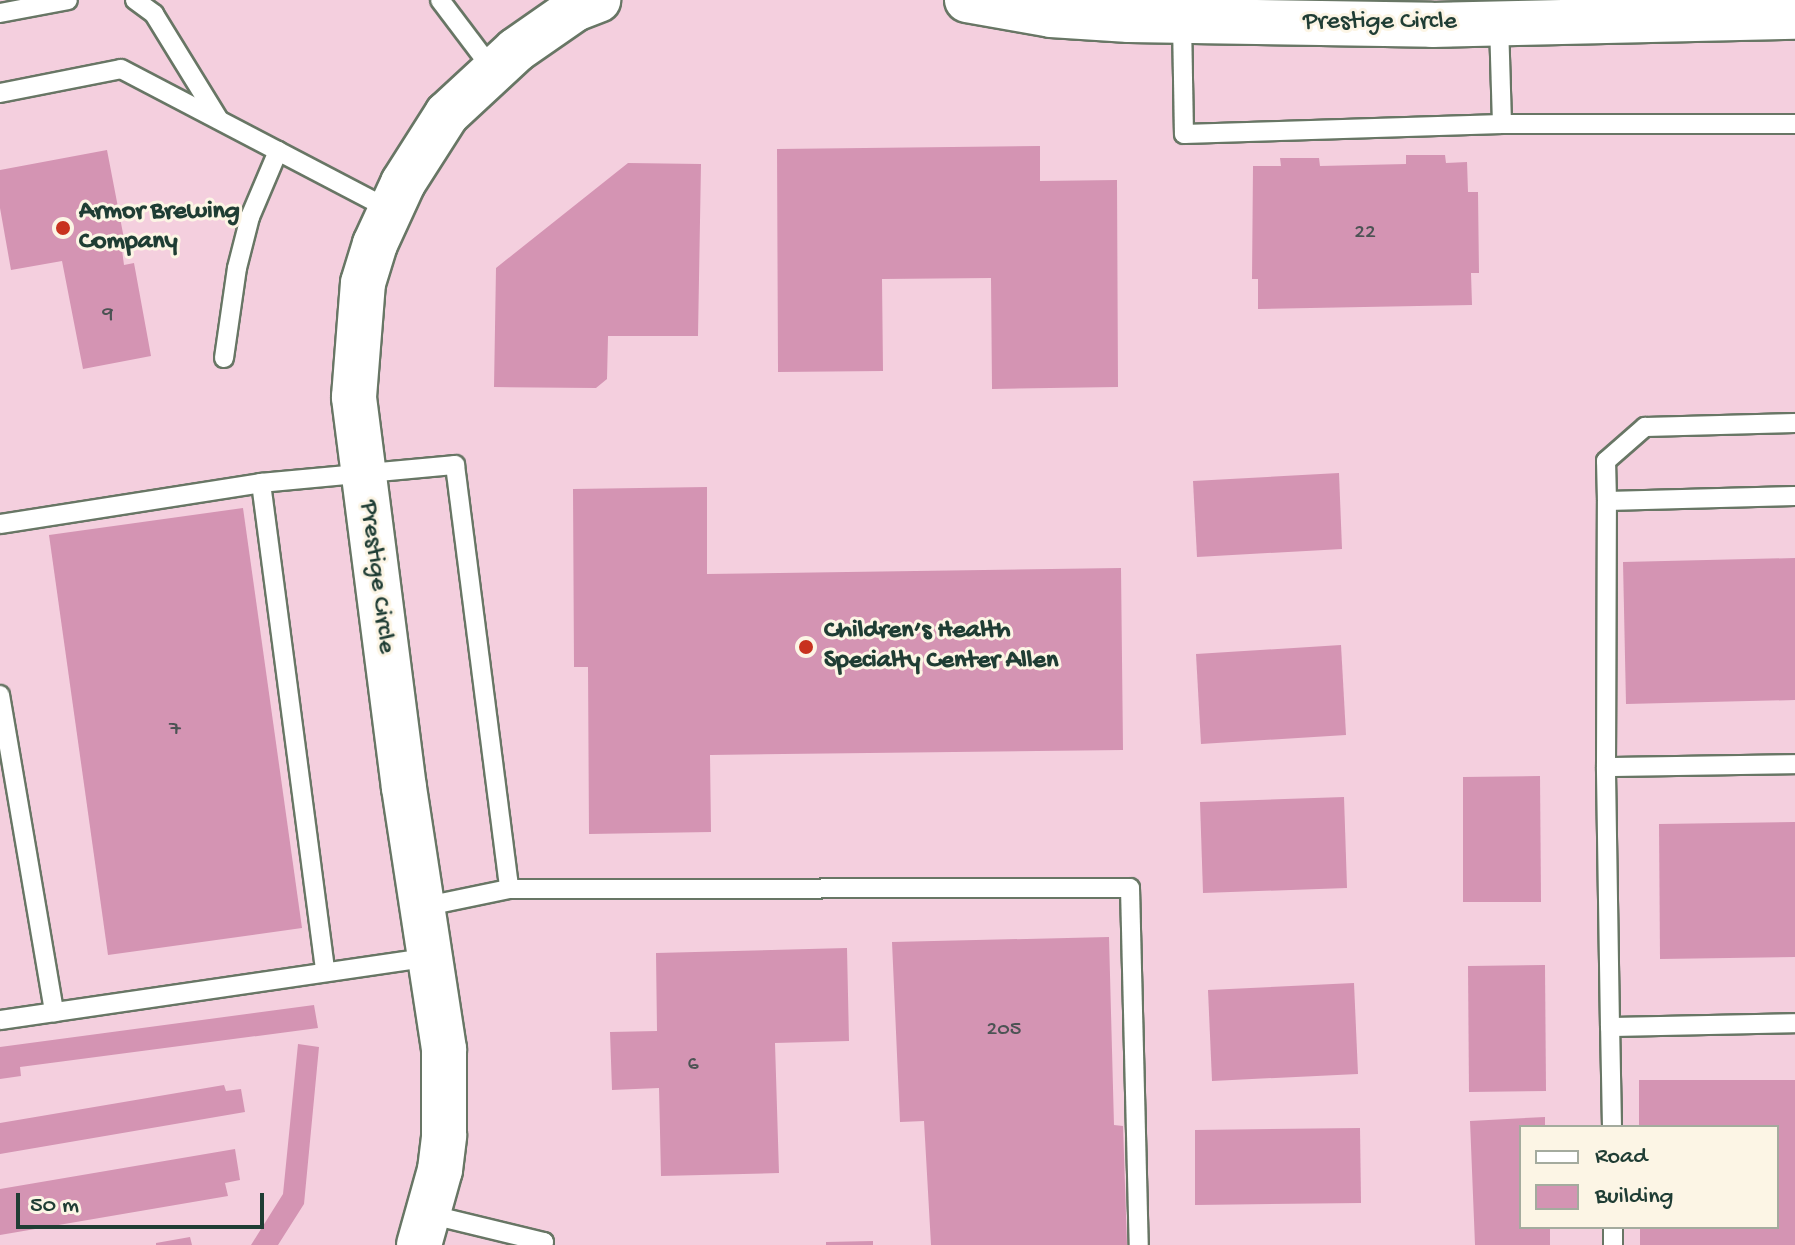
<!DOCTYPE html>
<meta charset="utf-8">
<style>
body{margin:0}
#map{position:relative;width:1795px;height:1245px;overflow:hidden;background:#efe1c1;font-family:"Gochi Hand",sans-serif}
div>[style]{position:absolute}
.built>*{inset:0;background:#f4cfde}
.building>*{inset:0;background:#d494b3}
.roads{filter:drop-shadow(2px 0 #687665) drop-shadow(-2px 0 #687665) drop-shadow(0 2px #687665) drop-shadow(0 -2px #687665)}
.lane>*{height:18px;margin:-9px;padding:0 9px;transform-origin:9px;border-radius:9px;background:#fff}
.secondary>*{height:44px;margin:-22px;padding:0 22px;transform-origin:22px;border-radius:22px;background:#fff}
.dots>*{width:22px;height:22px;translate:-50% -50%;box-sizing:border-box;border:4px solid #fcf5e5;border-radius:50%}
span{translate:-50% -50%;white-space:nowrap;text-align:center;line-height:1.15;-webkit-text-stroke:6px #fcf5e5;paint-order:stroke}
.number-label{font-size:22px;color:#4c5354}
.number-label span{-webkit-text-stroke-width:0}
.street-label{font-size:26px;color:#1f3d34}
.poi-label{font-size:26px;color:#1f3d34;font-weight:700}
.left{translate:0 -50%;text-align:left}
.legend{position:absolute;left:1519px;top:1125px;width:260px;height:104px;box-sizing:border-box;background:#fcf5e5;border:2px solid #a4ab9e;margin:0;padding:10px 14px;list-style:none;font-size:24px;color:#1f3d34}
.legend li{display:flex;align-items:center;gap:16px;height:40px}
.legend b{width:40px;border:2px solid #a4ab9e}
.scale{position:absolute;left:16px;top:1193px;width:248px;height:36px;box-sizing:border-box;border:4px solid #1f3d34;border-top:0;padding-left:10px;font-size:24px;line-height:28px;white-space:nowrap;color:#1f3d34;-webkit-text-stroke:6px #fcf5e5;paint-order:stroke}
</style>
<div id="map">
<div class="built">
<div style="clip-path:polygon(evenodd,0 0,1795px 0,1795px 1245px,0 1245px,0 0,1521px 1127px,1777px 1127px,1777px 1227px,1521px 1227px,1521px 1127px)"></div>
</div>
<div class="building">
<div style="clip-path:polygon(1040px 146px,1040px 181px,1117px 180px,1118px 387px,992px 389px,991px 278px,882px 279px,883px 371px,778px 372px,777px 149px)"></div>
<div style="clip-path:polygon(107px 150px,126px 249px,122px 250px,124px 265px,134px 263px,151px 356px,83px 369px,62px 261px,11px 270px,0 208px,0 170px)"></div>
<div style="clip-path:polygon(1406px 155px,1445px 155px,1446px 163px,1467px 162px,1468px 192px,1478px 192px,1479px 273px,1471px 273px,1472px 305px,1258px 309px,1258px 279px,1252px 279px,1253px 166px,1281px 166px,1280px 158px,1319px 158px,1320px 166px,1406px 164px)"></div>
<div style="clip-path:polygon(628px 163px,701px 164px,698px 336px,608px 336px,607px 379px,596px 388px,494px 387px,496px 268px)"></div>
<div style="clip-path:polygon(1339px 473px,1342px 549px,1197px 557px,1193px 481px)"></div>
<div style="clip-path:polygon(707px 487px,707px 574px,1121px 568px,1123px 750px,710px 755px,711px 832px,589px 834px,588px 667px,574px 667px,573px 489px)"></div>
<div style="clip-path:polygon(243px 508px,302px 928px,108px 955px,49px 535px)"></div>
<div style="clip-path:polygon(1795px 558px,1795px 700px,1626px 704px,1623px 562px)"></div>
<div style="clip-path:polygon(1341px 645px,1346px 735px,1201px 744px,1196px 654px)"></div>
<div style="clip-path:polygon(1540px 776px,1541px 902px,1463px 902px,1463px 777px)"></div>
<div style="clip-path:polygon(1344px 797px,1347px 888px,1203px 893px,1200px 802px)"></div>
<div style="clip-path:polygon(1795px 822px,1795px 957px,1660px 959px,1659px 824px)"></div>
<div style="clip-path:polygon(1109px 937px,1114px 1125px,1123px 1126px,1127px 1245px,931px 1245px,924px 1121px,900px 1122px,892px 942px)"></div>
<div style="clip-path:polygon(847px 948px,849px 1041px,775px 1043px,779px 1173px,661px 1176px,659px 1088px,612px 1090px,610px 1032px,657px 1031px,656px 953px)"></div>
<div style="clip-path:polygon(1545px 965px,1546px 1091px,1469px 1092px,1468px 966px)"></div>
<div style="clip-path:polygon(1354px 983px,1358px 1074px,1212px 1081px,1208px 990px)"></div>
<div style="clip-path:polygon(314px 1005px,318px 1028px,20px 1067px,21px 1076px,0 1079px,0 1047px)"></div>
<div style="clip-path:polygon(298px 1044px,319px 1047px,304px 1204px,278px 1245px,251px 1245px,283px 1194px)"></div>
<div style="clip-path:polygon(1639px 1080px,1795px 1080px,1795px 1245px,1640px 1245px,1640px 1227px,1777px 1227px,1777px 1127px,1639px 1127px)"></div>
<div style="clip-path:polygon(224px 1085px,226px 1091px,241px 1089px,245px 1112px,0 1154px,0 1123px)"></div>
<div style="clip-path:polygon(1545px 1117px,1545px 1127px,1521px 1127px,1521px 1227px,1550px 1227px,1550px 1245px,1475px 1245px,1470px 1121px)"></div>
<div style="clip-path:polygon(1360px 1128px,1361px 1203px,1195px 1205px,1195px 1130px)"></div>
<div style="clip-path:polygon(235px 1149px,240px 1180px,225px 1183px,228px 1196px,0 1235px,0 1189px)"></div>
<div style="clip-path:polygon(190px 1237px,192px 1245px,156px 1245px,156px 1243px)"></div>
<div style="clip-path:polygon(873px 1241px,873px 1245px,826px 1245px,826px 1242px)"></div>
</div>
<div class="roads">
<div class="lane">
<div style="left:135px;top:0;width:24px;rotate:36deg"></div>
<div style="left:154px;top:14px;width:122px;rotate:58.4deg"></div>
<div style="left:440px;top:0;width:88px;rotate:52.9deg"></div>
<div style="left:0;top:13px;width:69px;rotate:-10.8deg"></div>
<div style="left:1182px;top:21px;width:113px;rotate:89deg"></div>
<div style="left:1184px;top:134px;width:318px;rotate:-1.8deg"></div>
<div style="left:1502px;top:124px;width:293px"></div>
<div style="left:1499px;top:23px;width:101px;rotate:88.3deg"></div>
<div style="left:0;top:93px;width:123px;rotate:-11.2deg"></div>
<div style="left:121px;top:69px;width:305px;rotate:27.6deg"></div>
<div style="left:224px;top:358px;width:91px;rotate:-81.8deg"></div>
<div style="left:237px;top:268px;width:53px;rotate:-75.7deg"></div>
<div style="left:250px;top:217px;width:72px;rotate:-67deg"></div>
<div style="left:261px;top:483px;width:491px;rotate:82.5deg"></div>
<div style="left:1607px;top:501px;width:40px;rotate:-91.4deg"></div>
<div style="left:1606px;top:461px;width:52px;rotate:-41.1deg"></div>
<div style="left:1645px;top:427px;width:150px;rotate:-1.5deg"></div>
<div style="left:0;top:524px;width:264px;rotate:-8.9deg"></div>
<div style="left:261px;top:483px;width:195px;rotate:-5.3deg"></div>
<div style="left:455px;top:465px;width:427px;rotate:82.7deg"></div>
<div style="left:0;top:695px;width:322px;rotate:80.3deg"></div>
<div style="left:1606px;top:767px;width:266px;rotate:-89.8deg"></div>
<div style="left:1607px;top:501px;width:188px;rotate:-1.5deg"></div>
<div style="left:422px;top:907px;width:89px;rotate:-11.7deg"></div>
<div style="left:509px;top:889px;width:621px;rotate:-0.09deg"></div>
<div style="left:1130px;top:888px;width:357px;rotate:88.6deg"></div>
<div style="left:0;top:1020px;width:435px;rotate:-8.3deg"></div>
<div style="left:1610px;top:1027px;width:260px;rotate:-90.9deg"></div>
<div style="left:1606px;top:767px;width:189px;rotate:-0.9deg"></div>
<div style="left:1612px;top:1127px;width:100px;rotate:-91.1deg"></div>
<div style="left:1610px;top:1027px;width:185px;rotate:-1.2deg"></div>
<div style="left:428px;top:1214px;width:119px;rotate:13.6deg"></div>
<div style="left:544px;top:1242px;width:4px;rotate:124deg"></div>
<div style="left:1613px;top:1227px;width:18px;rotate:90deg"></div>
</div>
<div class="secondary">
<div style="left:967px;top:0;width:85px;rotate:10.1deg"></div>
<div style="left:1051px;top:15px;width:78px;rotate:3.7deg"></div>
<div style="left:1129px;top:20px;width:303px;rotate:0.9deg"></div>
<div style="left:1432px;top:25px;width:363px;rotate:-1.3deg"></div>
<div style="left:419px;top:1245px;width:78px;rotate:-74.4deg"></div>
<div style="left:440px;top:1170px;width:35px;rotate:-83deg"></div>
<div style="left:444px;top:1135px;width:86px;rotate:-90deg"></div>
<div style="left:444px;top:1049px;width:264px;rotate:-98.7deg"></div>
<div style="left:404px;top:788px;width:394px;rotate:-97.3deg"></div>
<div style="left:354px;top:397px;width:114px;rotate:-85.5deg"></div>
<div style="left:363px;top:283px;width:41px;rotate:-72.9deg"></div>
<div style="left:375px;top:244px;width:67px;rotate:-65.3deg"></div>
<div style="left:403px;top:183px;width:82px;rotate:-57.5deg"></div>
<div style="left:447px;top:114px;width:94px;rotate:-42.8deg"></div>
<div style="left:516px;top:50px;width:72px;rotate:-34.8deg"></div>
<div style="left:575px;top:9px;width:25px;rotate:-21deg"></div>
</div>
</div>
<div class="dots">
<div style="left:63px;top:228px;background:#c8321e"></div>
<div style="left:806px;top:647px;background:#c8321e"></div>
</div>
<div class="number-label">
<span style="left:1365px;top:234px">22</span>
<span style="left:108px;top:316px">9</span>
<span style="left:175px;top:731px">7</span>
<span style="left:1004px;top:1031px">205</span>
<span style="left:693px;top:1066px">6</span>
</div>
<div class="street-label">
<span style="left:1380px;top:23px">Prestige Circle</span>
<span style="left:376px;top:577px;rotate:83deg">Prestige Circle</span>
</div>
<div class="poi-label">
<span class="left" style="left:79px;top:228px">Armor Brewing<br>Company</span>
<span class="left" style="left:824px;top:647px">Children’s Health<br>Specialty Center Allen</span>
</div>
<ul class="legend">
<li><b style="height:10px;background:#fff"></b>Road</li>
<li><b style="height:22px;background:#d494b3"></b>Building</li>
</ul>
<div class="scale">50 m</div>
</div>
